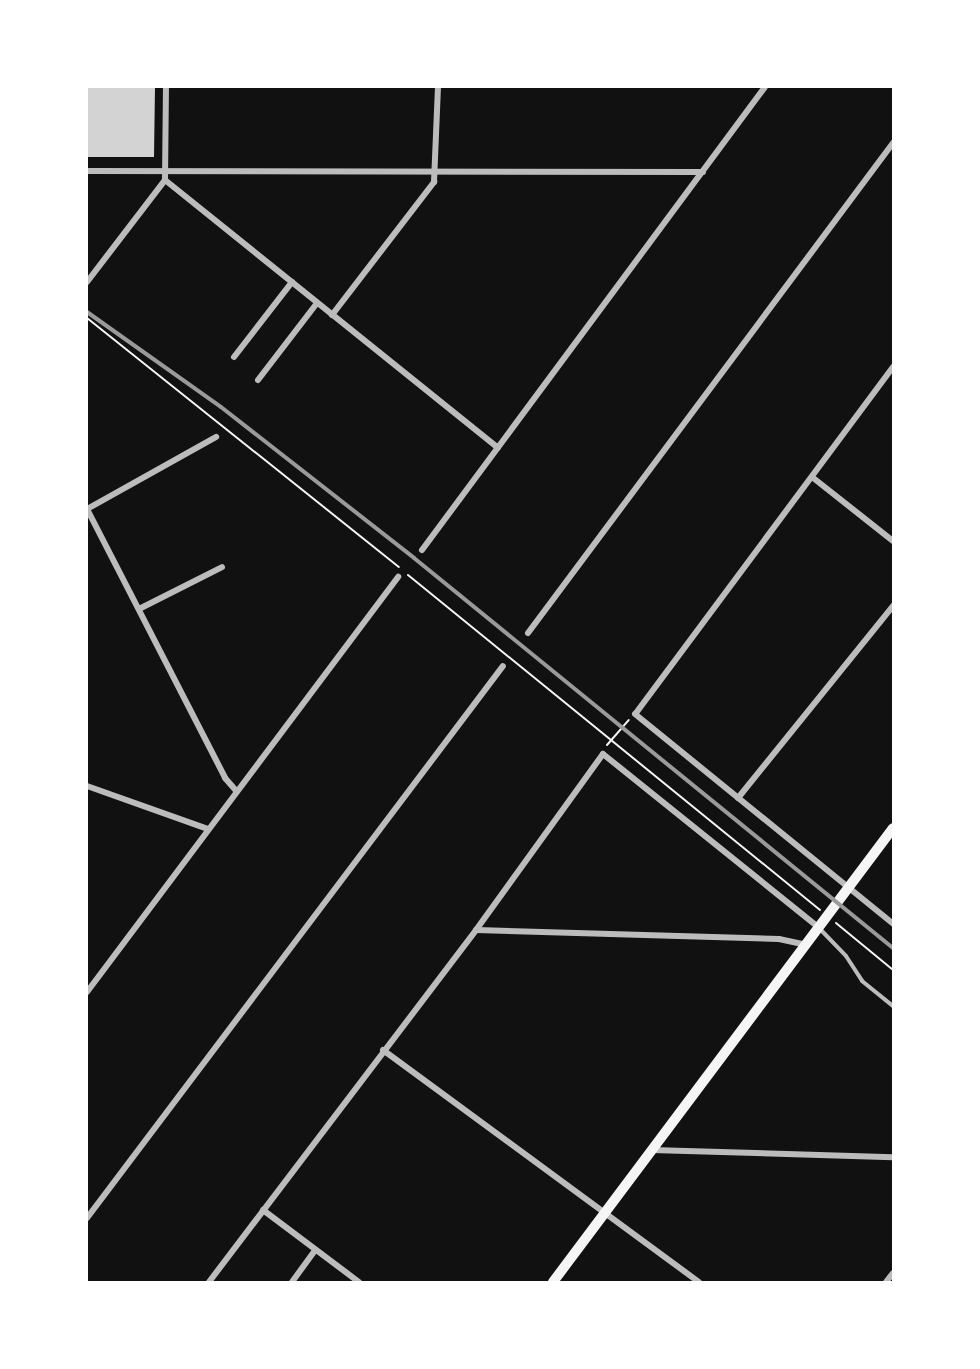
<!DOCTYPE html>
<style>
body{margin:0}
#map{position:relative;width:980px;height:1369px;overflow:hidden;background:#111;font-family:Karla,sans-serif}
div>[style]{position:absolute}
.building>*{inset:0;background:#d3d3d3}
.path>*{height:2px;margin:-1px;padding:0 1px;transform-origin:1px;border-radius:1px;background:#f5f5f5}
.service>*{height:4px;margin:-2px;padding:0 2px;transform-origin:2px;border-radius:2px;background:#bcbcbc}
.minor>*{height:6px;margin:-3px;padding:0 3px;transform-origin:3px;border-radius:3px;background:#bcbcbc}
.secondary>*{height:10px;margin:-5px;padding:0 5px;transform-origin:5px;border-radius:5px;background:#f5f5f5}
.rail>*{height:4px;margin:-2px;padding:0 2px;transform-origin:2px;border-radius:2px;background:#9a9a9a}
span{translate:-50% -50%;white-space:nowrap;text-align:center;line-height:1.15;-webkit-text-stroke:5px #fff;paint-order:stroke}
.frame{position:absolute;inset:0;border:88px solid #fff;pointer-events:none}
</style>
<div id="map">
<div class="building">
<div style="clip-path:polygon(87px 87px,155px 87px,154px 157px,87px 157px)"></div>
</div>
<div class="path">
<div style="left:87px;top:318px;width:399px;rotate:38.6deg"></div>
<div style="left:408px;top:575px;width:531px;rotate:39.11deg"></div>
<div style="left:607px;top:745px;width:33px;rotate:-49deg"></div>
<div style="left:836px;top:923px;width:74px;rotate:39.5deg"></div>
</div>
<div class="service">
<div style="left:820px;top:929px;width:37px;rotate:46deg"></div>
<div style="left:846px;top:956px;width:30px;rotate:57deg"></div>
<div style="left:862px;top:981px;width:40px;rotate:39deg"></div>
</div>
<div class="minor">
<div style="left:87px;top:171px;width:616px;rotate:0.09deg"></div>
<div style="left:165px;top:180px;width:427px;rotate:38.8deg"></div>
<div style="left:87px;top:282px;width:128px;rotate:-52.6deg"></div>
<div style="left:165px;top:180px;width:93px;rotate:-89.4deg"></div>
<div style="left:332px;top:315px;width:168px;rotate:-52.5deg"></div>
<div style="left:434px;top:182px;width:95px;rotate:-87.6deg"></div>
<div style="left:234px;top:357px;width:95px;rotate:-52.3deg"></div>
<div style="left:893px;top:367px;width:432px;rotate:126.6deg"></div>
<div style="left:635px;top:714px;width:333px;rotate:39.1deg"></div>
<div style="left:258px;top:380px;width:97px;rotate:-52.5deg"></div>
<div style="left:812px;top:477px;width:103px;rotate:38.3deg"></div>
<div style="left:87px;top:509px;width:302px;rotate:62.8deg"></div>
<div style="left:225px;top:778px;width:18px;rotate:49deg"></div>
<div style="left:87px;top:509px;width:148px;rotate:-29.2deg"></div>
<div style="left:422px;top:550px;width:576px;rotate:-53.47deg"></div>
<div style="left:139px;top:609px;width:93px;rotate:-26.8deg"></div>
<div style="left:528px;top:633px;width:611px;rotate:-53.32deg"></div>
<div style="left:87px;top:786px;width:128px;rotate:19.6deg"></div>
<div style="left:738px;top:798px;width:247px;rotate:-51.1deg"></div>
<div style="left:476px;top:930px;width:303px;rotate:1.7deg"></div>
<div style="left:779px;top:939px;width:25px;rotate:12deg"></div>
<div style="left:87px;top:992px;width:519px;rotate:-53.15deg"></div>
<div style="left:383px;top:1050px;width:392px;rotate:36.3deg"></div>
<div style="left:652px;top:1150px;width:241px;rotate:1.7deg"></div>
<div style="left:263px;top:1210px;width:120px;rotate:36.9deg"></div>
<div style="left:87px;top:1218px;width:691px;rotate:-53deg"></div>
<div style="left:209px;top:1282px;width:442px;rotate:-52.8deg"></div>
<div style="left:476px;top:930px;width:217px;rotate:-54.2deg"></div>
<div style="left:603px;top:754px;width:275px;rotate:38.8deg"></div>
<div style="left:292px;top:1282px;width:39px;rotate:-54deg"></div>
<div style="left:886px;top:1282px;width:11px;rotate:-52deg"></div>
</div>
<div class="secondary">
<div style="left:553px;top:1282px;width:567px;rotate:-53.17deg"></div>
</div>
<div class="rail">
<div style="left:87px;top:312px;width:164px;rotate:35.3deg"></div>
<div style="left:221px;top:407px;width:245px;rotate:38deg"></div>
<div style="left:414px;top:558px;width:618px;rotate:39.15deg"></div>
</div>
<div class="frame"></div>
</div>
